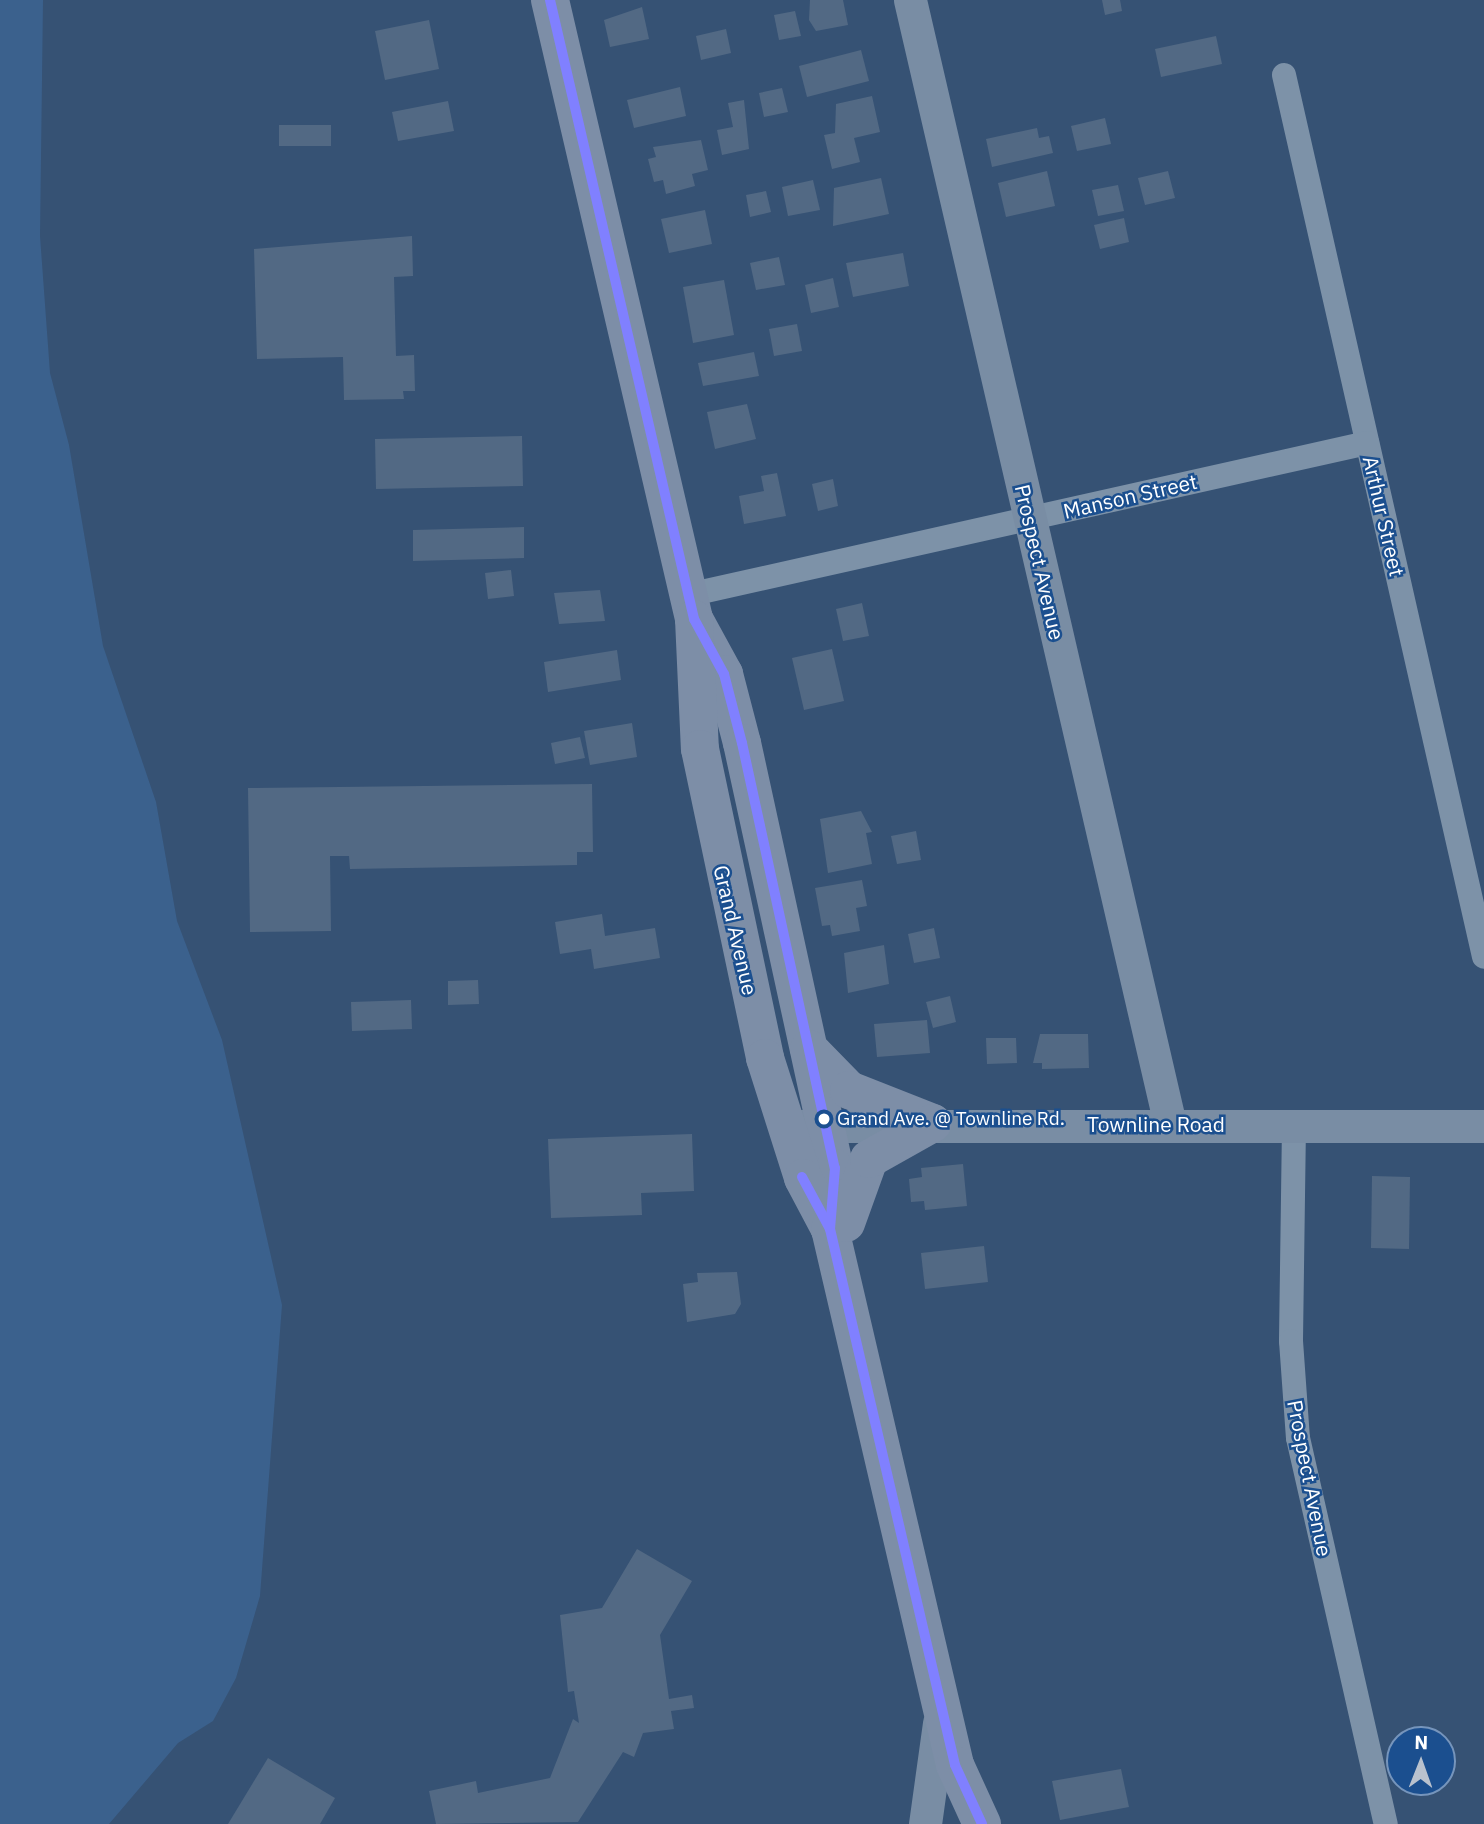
<!DOCTYPE html>
<style>
body{margin:0}
#map{position:relative;width:1484px;height:1824px;overflow:hidden;background:#365274;font-family:"IBM Plex Sans",sans-serif}
div>[style]{position:absolute}
.water>*{inset:0;background:#3b618d}
.building>*{inset:0;background:#526984}
.street>*{height:24px;margin:-12px;padding:0 12px;transform-origin:12px;border-radius:12px;background:#7d92a8}
.secondary>*{height:33px;margin:-16.5px;padding:0 16.5px;transform-origin:16.5px;border-radius:16.5px;background:#798da4}
.primary>*{height:38px;margin:-19px;padding:0 19px;transform-origin:19px;border-radius:19px;background:#7d8ea7}
.bus-1>*{height:10px;margin:-5px;padding:0 5px;transform-origin:5px;border-radius:5px;background:#8080ff}
.dots>*{width:19px;height:19px;translate:-50% -50%;box-sizing:border-box;border:4px solid #1b4f8f;border-radius:50%}
span{translate:-50% -50%;white-space:nowrap;text-align:center;line-height:1.15;-webkit-text-stroke:5px #1b4f8f;paint-order:stroke}
.bus-label{font-size:19px;color:#fff}
.left{translate:0 -50%;text-align:left}
.street-label{font-size:21px;color:#fff}
.north{position:absolute;left:1386px;top:1726px;width:70px;height:70px;box-sizing:border-box;background:#1b4f8f;border:2px solid #7695bc;border-radius:50%;rotate:1deg;font-size:19px;font-weight:700;line-height:28px;text-align:center;color:#fff}
.north::after{content:'';display:block;margin:auto;width:24px;height:32px;background:#b9c2ce;clip-path:polygon(50% 0,100% 100%,50% 72%,0 100%)}
</style>
<div id="map">
<div class="water">
<div style="clip-path:polygon(0 0,43px 0,40px 236px,50px 373px,69px 445px,103px 646px,156px 802px,177px 921px,222px 1040px,282px 1305px,260px 1596px,236px 1678px,213px 1721px,178px 1743px,109px 1824px,0 1824px)"></div>
</div>
<div class="building">
<div style="clip-path:polygon(810px 0,843px 0,848px 25px,816px 31px,809px 20px)"></div>
<div style="clip-path:polygon(1102px 0,1120px 0,1122px 11px,1105px 15px)"></div>
<div style="clip-path:polygon(642px 7px,649px 39px,610px 47px,604px 20px)"></div>
<div style="clip-path:polygon(795px 11px,801px 36px,779px 40px,774px 15px)"></div>
<div style="clip-path:polygon(429px 20px,439px 69px,385px 80px,375px 31px)"></div>
<div style="clip-path:polygon(726px 29px,731px 53px,701px 60px,696px 36px)"></div>
<div style="clip-path:polygon(1216px 36px,1222px 64px,1161px 77px,1155px 49px)"></div>
<div style="clip-path:polygon(861px 50px,869px 81px,807px 97px,799px 66px)"></div>
<div style="clip-path:polygon(680px 87px,686px 116px,634px 128px,627px 100px)"></div>
<div style="clip-path:polygon(782px 88px,788px 112px,764px 117px,759px 93px)"></div>
<div style="clip-path:polygon(872px 96px,880px 132px,854px 138px,860px 162px,832px 169px,824px 135px,835px 133px,836px 104px)"></div>
<div style="clip-path:polygon(744px 100px,749px 149px,722px 155px,717px 130px,733px 127px,728px 103px)"></div>
<div style="clip-path:polygon(448px 101px,454px 131px,398px 141px,392px 112px)"></div>
<div style="clip-path:polygon(1105px 118px,1111px 144px,1077px 151px,1071px 126px)"></div>
<div style="clip-path:polygon(279px 125px,331px 125px,331px 146px,279px 146px)"></div>
<div style="clip-path:polygon(1037px 128px,1039px 138px,1049px 136px,1053px 153px,992px 167px,986px 139px)"></div>
<div style="clip-path:polygon(701px 140px,708px 170px,692px 174px,695px 186px,666px 194px,663px 180px,654px 182px,648px 159px,656px 157px,653px 147px)"></div>
<div style="clip-path:polygon(1047px 171px,1055px 206px,1006px 217px,998px 183px)"></div>
<div style="clip-path:polygon(1168px 171px,1175px 198px,1145px 205px,1138px 178px)"></div>
<div style="clip-path:polygon(881px 178px,889px 214px,833px 226px,834px 188px)"></div>
<div style="clip-path:polygon(813px 180px,820px 210px,788px 216px,782px 187px)"></div>
<div style="clip-path:polygon(1118px 185px,1124px 211px,1098px 216px,1092px 190px)"></div>
<div style="clip-path:polygon(766px 191px,771px 212px,750px 217px,746px 195px)"></div>
<div style="clip-path:polygon(705px 210px,712px 244px,669px 253px,661px 219px)"></div>
<div style="clip-path:polygon(1124px 218px,1129px 242px,1100px 249px,1094px 225px)"></div>
<div style="clip-path:polygon(412px 236px,413px 276px,394px 277px,396px 356px,414px 355px,415px 391px,403px 391px,404px 399px,344px 400px,343px 357px,257px 359px,254px 249px)"></div>
<div style="clip-path:polygon(903px 253px,909px 286px,853px 297px,846px 263px)"></div>
<div style="clip-path:polygon(779px 257px,785px 285px,756px 290px,750px 263px)"></div>
<div style="clip-path:polygon(833px 278px,839px 307px,811px 313px,805px 285px)"></div>
<div style="clip-path:polygon(724px 280px,734px 335px,693px 343px,683px 287px)"></div>
<div style="clip-path:polygon(797px 324px,802px 351px,774px 356px,769px 329px)"></div>
<div style="clip-path:polygon(754px 352px,759px 376px,703px 386px,698px 363px)"></div>
<div style="clip-path:polygon(747px 404px,756px 439px,715px 449px,707px 412px)"></div>
<div style="clip-path:polygon(522px 436px,523px 486px,376px 489px,375px 439px)"></div>
<div style="clip-path:polygon(777px 473px,786px 516px,744px 524px,739px 496px,764px 491px,761px 476px)"></div>
<div style="clip-path:polygon(833px 479px,838px 506px,818px 511px,812px 484px)"></div>
<div style="clip-path:polygon(524px 527px,524px 558px,413px 561px,413px 530px)"></div>
<div style="clip-path:polygon(511px 570px,514px 596px,488px 599px,485px 573px)"></div>
<div style="clip-path:polygon(600px 590px,605px 621px,559px 624px,554px 593px)"></div>
<div style="clip-path:polygon(862px 603px,869px 636px,843px 641px,836px 609px)"></div>
<div style="clip-path:polygon(832px 649px,844px 701px,804px 710px,792px 658px)"></div>
<div style="clip-path:polygon(617px 650px,621px 680px,548px 692px,544px 662px)"></div>
<div style="clip-path:polygon(632px 723px,637px 757px,590px 765px,584px 731px)"></div>
<div style="clip-path:polygon(580px 737px,585px 758px,555px 764px,551px 743px)"></div>
<div style="clip-path:polygon(592px 784px,593px 852px,577px 852px,577px 865px,350px 869px,349px 856px,330px 856px,331px 931px,250px 932px,248px 788px)"></div>
<div style="clip-path:polygon(861px 811px,872px 832px,866px 833px,872px 864px,828px 873px,820px 819px)"></div>
<div style="clip-path:polygon(916px 831px,921px 860px,897px 864px,891px 836px)"></div>
<div style="clip-path:polygon(862px 880px,867px 906px,856px 908px,860px 931px,832px 936px,830px 925px,822px 926px,815px 888px)"></div>
<div style="clip-path:polygon(602px 914px,605px 936px,655px 928px,660px 958px,594px 969px,591px 949px,560px 954px,555px 922px)"></div>
<div style="clip-path:polygon(934px 928px,940px 958px,914px 963px,908px 934px)"></div>
<div style="clip-path:polygon(884px 945px,889px 984px,848px 993px,844px 953px)"></div>
<div style="clip-path:polygon(478px 980px,479px 1004px,448px 1005px,448px 981px)"></div>
<div style="clip-path:polygon(950px 996px,956px 1022px,933px 1028px,926px 1002px)"></div>
<div style="clip-path:polygon(411px 1000px,412px 1029px,352px 1031px,351px 1002px)"></div>
<div style="clip-path:polygon(927px 1020px,930px 1053px,877px 1057px,874px 1024px)"></div>
<div style="clip-path:polygon(1040px 1034px,1088px 1034px,1089px 1068px,1042px 1069px,1042px 1063px,1033px 1063px)"></div>
<div style="clip-path:polygon(986px 1038px,1016px 1038px,1017px 1063px,987px 1064px)"></div>
<div style="clip-path:polygon(692px 1134px,694px 1191px,641px 1193px,642px 1215px,551px 1218px,548px 1139px)"></div>
<div style="clip-path:polygon(963px 1164px,967px 1206px,925px 1210px,924px 1201px,911px 1202px,909px 1179px,922px 1177px,921px 1168px)"></div>
<div style="clip-path:polygon(1372px 1176px,1410px 1177px,1409px 1249px,1371px 1248px)"></div>
<div style="clip-path:polygon(984px 1246px,988px 1282px,925px 1289px,921px 1253px)"></div>
<div style="clip-path:polygon(737px 1272px,741px 1304px,735px 1314px,687px 1322px,683px 1284px,698px 1282px,697px 1273px)"></div>
<div style="clip-path:polygon(637px 1549px,692px 1581px,660px 1635px,669px 1699px,692px 1695px,694px 1708px,671px 1711px,674px 1729px,643px 1733px,634px 1757px,623px 1752px,578px 1822px,436px 1824px,429px 1791px,476px 1781px,478px 1793px,550px 1778px,573px 1719px,579px 1723px,574px 1691px,568px 1692px,560px 1615px,602px 1608px)"></div>
<div style="clip-path:polygon(268px 1758px,335px 1798px,320px 1824px,228px 1824px)"></div>
<div style="clip-path:polygon(1121px 1769px,1129px 1807px,1060px 1820px,1052px 1781px)"></div>
</div>
<div class="street">
<div style="left:1284px;top:75px;width:904px;rotate:77.22deg"></div>
<div style="left:688px;top:595px;width:696px;rotate:-12.62deg"></div>
<div style="left:1294px;top:1125px;width:216px;rotate:90.8deg"></div>
<div style="left:1291px;top:1341px;width:97px;rotate:85.9deg"></div>
<div style="left:1298px;top:1438px;width:396px;rotate:77.2deg"></div>
</div>
<div class="secondary">
<div style="left:910px;top:0;width:1154px;rotate:76.98deg"></div>
<div style="left:801px;top:1126px;width:683px"></div>
<div style="left:925px;top:1824px;width:102px;rotate:-82.1deg"></div>
</div>
<div class="primary">
<div style="left:550px;top:0;width:636px;rotate:76.9deg"></div>
<div style="left:694px;top:619px;width:63px;rotate:61.4deg"></div>
<div style="left:724px;top:674px;width:71px;rotate:75.4deg"></div>
<div style="left:742px;top:743px;width:435px;rotate:77.7deg"></div>
<div style="left:835px;top:1168px;width:30px;rotate:86deg"></div>
<div style="left:837px;top:1198px;width:32px;rotate:103deg"></div>
<div style="left:694px;top:619px;width:130px;rotate:87.4deg"></div>
<div style="left:700px;top:749px;width:316px;rotate:78.1deg"></div>
<div style="left:765px;top:1058px;width:126px;rotate:72.4deg"></div>
<div style="left:803px;top:1178px;width:58px;rotate:62.1deg"></div>
<div style="left:830px;top:1229px;width:550px;rotate:76.87deg"></div>
<div style="left:955px;top:1765px;width:65px;rotate:65.4deg"></div>
<div style="left:809px;top:1049px;width:57px;rotate:45.7deg"></div>
<div style="left:849px;top:1090px;width:90px;rotate:21.4deg"></div>
<div style="left:846px;top:1223px;width:68px;rotate:-70.2deg"></div>
<div style="left:869px;top:1159px;width:73px;rotate:-29.4deg"></div>
</div>
<div class="bus-1">
<div style="left:550px;top:0;width:636px;rotate:76.9deg"></div>
<div style="left:694px;top:619px;width:63px;rotate:61.4deg"></div>
<div style="left:724px;top:674px;width:71px;rotate:75.4deg"></div>
<div style="left:742px;top:743px;width:435px;rotate:77.7deg"></div>
<div style="left:835px;top:1168px;width:61px;rotate:94.7deg"></div>
<div style="left:802px;top:1177px;width:59px;rotate:61.7deg"></div>
<div style="left:830px;top:1229px;width:550px;rotate:76.87deg"></div>
<div style="left:955px;top:1765px;width:65px;rotate:65.4deg"></div>
</div>
<div class="dots">
<div style="left:824px;top:1119px;background:#fff"></div>
</div>
<div class="bus-label">
<span class="left" style="left:837px;top:1119px">Grand Ave. @ Townline Rd.</span>
</div>
<div class="street-label">
<span style="left:1130px;top:496px;rotate:-13deg">Manson Street</span>
<span style="left:1384px;top:516px;rotate:77deg">Arthur Street</span>
<span style="left:1040px;top:562px;rotate:77deg">Prospect Avenue</span>
<span style="left:736px;top:930px;rotate:77deg">Grand Avenue</span>
<span style="left:1156px;top:1124px">Townline Road</span>
<span style="left:1310px;top:1478px;rotate:79deg">Prospect Avenue</span>
</div>
<div class="north">N</div>
</div>
